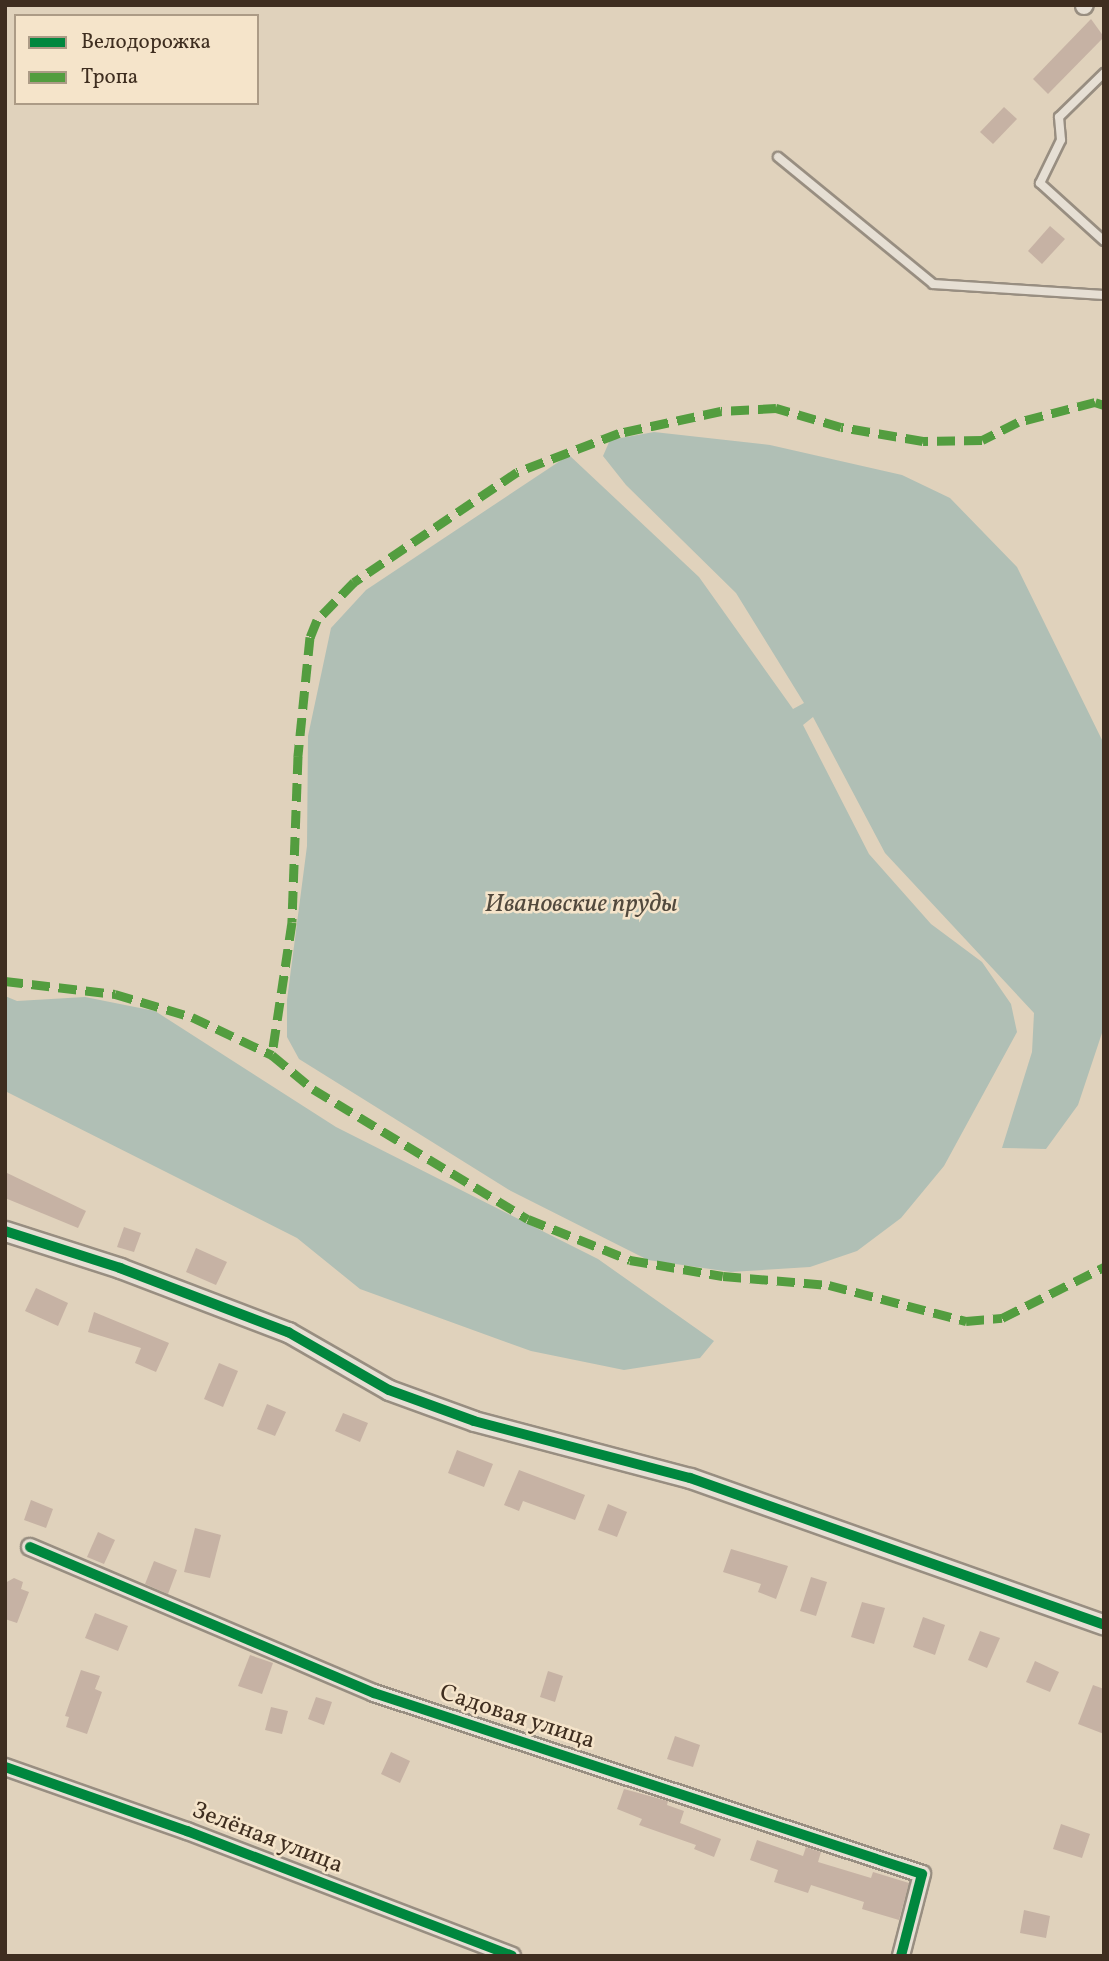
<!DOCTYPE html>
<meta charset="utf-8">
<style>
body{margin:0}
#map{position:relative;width:1109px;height:1961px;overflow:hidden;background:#e0d2bc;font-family:Vollkorn,serif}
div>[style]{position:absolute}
.water>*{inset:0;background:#b0bfb5}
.building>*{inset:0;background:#c6b2a4}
.roads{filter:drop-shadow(2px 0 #988e81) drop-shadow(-2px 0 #988e81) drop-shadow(0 2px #988e81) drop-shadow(0 -2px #988e81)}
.service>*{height:8px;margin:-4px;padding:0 4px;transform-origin:4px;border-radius:4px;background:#e6dfd4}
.minor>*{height:16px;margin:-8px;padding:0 8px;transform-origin:8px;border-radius:8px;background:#e6dfd4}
.tertiary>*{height:19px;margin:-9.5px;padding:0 9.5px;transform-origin:9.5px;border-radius:9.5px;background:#e6dfd4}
.quiet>*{height:9px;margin-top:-4.5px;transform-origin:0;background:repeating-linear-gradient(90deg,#539d3f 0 18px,transparent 0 27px)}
.cycleway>*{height:10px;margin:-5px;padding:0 5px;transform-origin:5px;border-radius:5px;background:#00873e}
span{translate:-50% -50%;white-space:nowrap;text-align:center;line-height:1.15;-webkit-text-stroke:5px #f5e4ca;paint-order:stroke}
.street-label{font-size:24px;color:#3f2e20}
.water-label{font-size:26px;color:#52493d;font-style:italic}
.frame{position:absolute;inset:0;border:7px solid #3f2e20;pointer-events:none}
.legend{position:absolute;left:14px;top:14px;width:245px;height:91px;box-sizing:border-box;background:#f5e4ca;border:2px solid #ac9b86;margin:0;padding:9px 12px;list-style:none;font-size:21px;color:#3f2e20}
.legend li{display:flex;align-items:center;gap:14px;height:35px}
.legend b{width:35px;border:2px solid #ac9b86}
</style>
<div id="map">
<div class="water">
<div style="clip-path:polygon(654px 432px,770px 445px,902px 475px,950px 498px,1017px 567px,1104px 744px,1104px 1027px,1078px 1105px,1046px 1149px,1002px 1148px,1032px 1052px,1034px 1013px,885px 853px,813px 717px,803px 725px,869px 854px,931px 924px,982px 962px,1011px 1004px,1017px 1032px,944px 1166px,901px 1218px,857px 1251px,810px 1267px,731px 1272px,648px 1260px,511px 1191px,299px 1059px,287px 1037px,287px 1000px,307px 846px,308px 736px,331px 628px,366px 590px,569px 455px,699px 577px,793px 709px,804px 703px,736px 593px,626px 485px,603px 456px,610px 440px)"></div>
<div style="clip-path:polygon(5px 996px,17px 1001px,85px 997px,155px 1011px,336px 1127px,598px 1259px,714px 1341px,700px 1358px,624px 1370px,531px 1351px,360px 1289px,297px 1238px,5px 1091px)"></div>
</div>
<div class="building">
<div style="clip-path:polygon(1091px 19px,1104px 37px,1048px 94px,1033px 79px)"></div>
<div style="clip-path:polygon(1004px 107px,1017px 119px,993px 144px,980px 132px)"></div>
<div style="clip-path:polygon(1050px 226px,1065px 239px,1042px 264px,1028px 251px)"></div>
<div style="clip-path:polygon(5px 1172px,86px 1211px,78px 1228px,5px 1198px)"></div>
<div style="clip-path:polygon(124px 1227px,141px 1233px,134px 1252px,117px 1247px)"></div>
<div style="clip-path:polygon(196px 1248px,227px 1262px,216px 1285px,186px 1272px)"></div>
<div style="clip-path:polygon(36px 1288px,68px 1303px,58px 1326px,25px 1311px)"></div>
<div style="clip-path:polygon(94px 1312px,169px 1343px,156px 1372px,135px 1363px,141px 1348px,88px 1332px)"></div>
<div style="clip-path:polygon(219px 1363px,238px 1371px,223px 1407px,204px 1399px)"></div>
<div style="clip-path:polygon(267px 1404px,286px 1412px,275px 1436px,257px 1429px)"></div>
<div style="clip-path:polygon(343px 1413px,368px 1423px,360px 1442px,335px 1431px)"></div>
<div style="clip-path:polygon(457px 1450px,493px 1464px,484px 1487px,448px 1473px)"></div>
<div style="clip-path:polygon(519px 1470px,585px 1495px,575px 1520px,523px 1501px,519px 1511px,504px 1505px)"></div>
<div style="clip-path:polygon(31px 1500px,53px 1509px,46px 1528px,24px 1520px)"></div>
<div style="clip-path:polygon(608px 1504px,627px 1512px,617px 1537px,598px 1530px)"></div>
<div style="clip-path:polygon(195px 1528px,221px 1535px,210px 1578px,184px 1572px)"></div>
<div style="clip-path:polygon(98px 1532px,115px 1540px,104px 1564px,87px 1557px)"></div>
<div style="clip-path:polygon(731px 1549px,788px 1566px,776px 1599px,758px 1592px,761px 1584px,723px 1572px)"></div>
<div style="clip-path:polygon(154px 1561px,177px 1570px,168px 1594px,145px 1584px)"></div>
<div style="clip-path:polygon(811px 1577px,827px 1582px,816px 1616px,800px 1611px)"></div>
<div style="clip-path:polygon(14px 1578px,23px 1582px,21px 1589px,29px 1592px,17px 1623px,5px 1619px,5px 1583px)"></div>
<div style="clip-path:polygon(862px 1602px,885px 1608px,874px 1644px,851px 1637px)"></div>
<div style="clip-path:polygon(95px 1613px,128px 1626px,118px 1651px,85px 1638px)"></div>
<div style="clip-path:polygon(923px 1617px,945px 1625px,935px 1655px,913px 1647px)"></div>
<div style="clip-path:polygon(980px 1631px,1000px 1638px,987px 1668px,968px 1660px)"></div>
<div style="clip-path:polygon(250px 1655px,273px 1663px,262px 1694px,238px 1686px)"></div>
<div style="clip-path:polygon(1035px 1661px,1059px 1672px,1050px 1692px,1026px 1682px)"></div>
<div style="clip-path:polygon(81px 1670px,100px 1676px,95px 1689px,102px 1692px,87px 1734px,66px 1727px,69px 1717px,65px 1716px)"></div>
<div style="clip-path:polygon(548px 1671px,563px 1676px,555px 1702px,540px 1697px)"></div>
<div style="clip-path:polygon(1093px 1685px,1104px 1689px,1104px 1734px,1078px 1724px)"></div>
<div style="clip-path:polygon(316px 1697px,332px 1702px,324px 1725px,308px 1719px)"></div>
<div style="clip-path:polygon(271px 1707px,288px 1711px,282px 1734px,265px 1730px)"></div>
<div style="clip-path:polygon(675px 1736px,700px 1745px,693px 1767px,667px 1759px)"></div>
<div style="clip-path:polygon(391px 1752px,410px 1761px,400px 1783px,381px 1774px)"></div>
<div style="clip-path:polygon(624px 1789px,668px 1801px,667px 1805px,684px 1811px,680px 1823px,721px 1839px,714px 1857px,694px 1849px,696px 1845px,639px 1825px,642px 1819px,617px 1809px)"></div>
<div style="clip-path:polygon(1061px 1824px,1090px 1834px,1082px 1858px,1053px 1849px)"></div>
<div style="clip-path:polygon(757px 1840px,803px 1856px,806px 1847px,821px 1852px,818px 1862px,871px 1878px,873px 1872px,909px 1883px,899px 1920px,862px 1909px,864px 1902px,811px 1885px,808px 1893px,774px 1882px,778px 1870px,750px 1860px)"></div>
<div style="clip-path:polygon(1024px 1910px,1050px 1916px,1046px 1938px,1020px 1933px)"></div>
</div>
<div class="roads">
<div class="service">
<div style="left:1104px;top:73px;width:63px;rotate:135.6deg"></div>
<div style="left:1059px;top:117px;width:23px;rotate:85deg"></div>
<div style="left:1061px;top:140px;width:48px;rotate:116deg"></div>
<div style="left:1040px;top:183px;width:86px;rotate:42.2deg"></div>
<div style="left:778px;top:157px;width:200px;rotate:39.3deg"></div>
<div style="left:933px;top:284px;width:171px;rotate:3.7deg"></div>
</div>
<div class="minor">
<div style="left:1084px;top:6px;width:1px;rotate:-45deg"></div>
<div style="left:30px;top:1547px;width:374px;rotate:23deg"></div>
<div style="left:374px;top:1693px;width:577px;rotate:18.28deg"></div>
<div style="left:922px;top:1874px;width:85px;rotate:104.4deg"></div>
<div style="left:5px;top:1767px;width:193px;rotate:19.4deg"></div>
<div style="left:187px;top:1831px;width:348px;rotate:21deg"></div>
</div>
<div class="tertiary">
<div style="left:5px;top:1231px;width:121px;rotate:17.8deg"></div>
<div style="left:120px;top:1268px;width:180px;rotate:20.9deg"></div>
<div style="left:288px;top:1332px;width:116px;rotate:29.9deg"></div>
<div style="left:389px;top:1390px;width:90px;rotate:20deg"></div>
<div style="left:474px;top:1421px;width:223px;rotate:14.8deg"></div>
<div style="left:690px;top:1478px;width:439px;rotate:19.5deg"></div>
</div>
</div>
<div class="quiet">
<div style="left:1104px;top:405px;width:9px;rotate:-162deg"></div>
<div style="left:1095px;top:402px;width:80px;rotate:165.4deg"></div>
<div style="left:1018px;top:422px;width:40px;rotate:153.4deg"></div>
<div style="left:982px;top:440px;width:59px;rotate:179deg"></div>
<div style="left:923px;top:441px;width:83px;rotate:-170.3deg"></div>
<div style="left:841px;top:427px;width:68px;rotate:-163.7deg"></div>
<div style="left:776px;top:408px;width:55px;rotate:176.9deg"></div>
<div style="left:721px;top:411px;width:104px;rotate:167.8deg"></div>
<div style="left:619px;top:433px;width:109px;rotate:159.1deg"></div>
<div style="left:517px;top:472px;width:197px;rotate:146deg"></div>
<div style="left:354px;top:582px;width:53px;rotate:134.2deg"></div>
<div style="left:317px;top:620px;width:18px;rotate:112deg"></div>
<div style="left:310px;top:637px;width:120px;rotate:95.8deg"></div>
<div style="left:298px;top:756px;width:166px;rotate:92.1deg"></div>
<div style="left:292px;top:922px;width:134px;rotate:98.6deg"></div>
<div style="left:272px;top:1055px;width:53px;rotate:39.7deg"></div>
<div style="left:313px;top:1089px;width:251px;rotate:31.2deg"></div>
<div style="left:528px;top:1219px;width:110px;rotate:21.9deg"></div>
<div style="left:630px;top:1260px;width:94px;rotate:9.8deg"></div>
<div style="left:723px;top:1276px;width:106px;rotate:4.9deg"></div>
<div style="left:829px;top:1285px;width:142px;rotate:14.7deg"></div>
<div style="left:966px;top:1321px;width:36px;rotate:-5deg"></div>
<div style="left:1002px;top:1318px;width:114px;rotate:-26.6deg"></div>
<div style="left:5px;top:981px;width:111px;rotate:6.7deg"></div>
<div style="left:115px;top:994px;width:80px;rotate:16.6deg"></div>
<div style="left:192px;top:1017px;width:89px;rotate:25.4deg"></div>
</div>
<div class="cycleway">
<div style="left:5px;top:1231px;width:121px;rotate:17.8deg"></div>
<div style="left:120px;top:1268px;width:180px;rotate:20.9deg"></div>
<div style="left:288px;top:1332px;width:116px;rotate:29.9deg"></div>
<div style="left:389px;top:1390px;width:90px;rotate:20deg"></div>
<div style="left:474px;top:1421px;width:223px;rotate:14.8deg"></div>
<div style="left:690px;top:1478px;width:439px;rotate:19.5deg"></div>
<div style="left:30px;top:1547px;width:374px;rotate:23deg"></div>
<div style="left:374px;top:1693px;width:577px;rotate:18.28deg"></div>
<div style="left:922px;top:1874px;width:85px;rotate:104.4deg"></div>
<div style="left:5px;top:1767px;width:193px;rotate:19.4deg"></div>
<div style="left:187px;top:1831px;width:348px;rotate:21deg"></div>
</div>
<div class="street-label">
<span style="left:517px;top:1718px;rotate:18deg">Садовая улица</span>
<span style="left:267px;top:1839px;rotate:21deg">Зелёная улица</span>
</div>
<div class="water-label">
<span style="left:581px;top:905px">Ивановские пруды</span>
</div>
<div class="frame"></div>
<ul class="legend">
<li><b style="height:9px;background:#00873e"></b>Велодорожка</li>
<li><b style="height:9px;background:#539d3f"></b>Тропа</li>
</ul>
</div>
